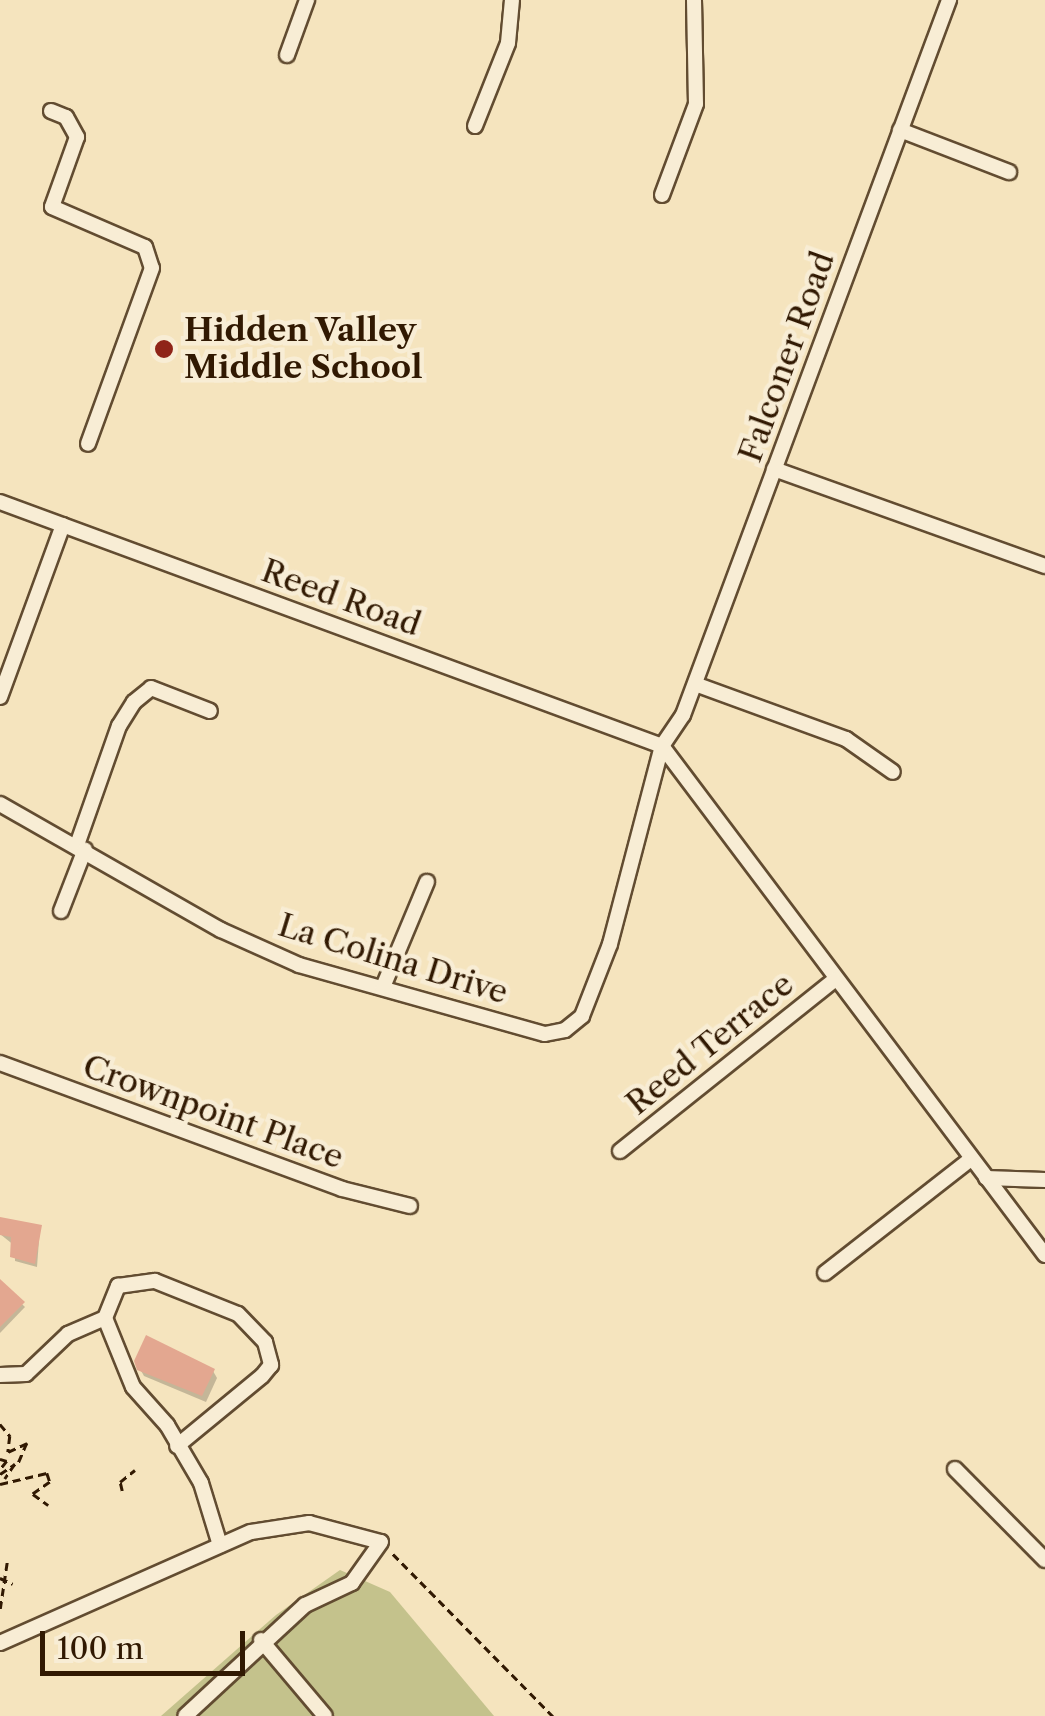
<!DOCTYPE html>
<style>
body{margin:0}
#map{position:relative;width:1045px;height:1716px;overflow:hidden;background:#f5e4be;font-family:"Libre Caslon Text",serif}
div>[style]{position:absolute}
.green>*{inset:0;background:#c4c28c}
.shadow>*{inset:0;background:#0003}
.building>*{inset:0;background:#e3a790}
.path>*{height:2.5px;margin-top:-1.25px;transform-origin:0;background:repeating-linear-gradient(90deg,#311902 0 8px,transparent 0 13px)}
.roads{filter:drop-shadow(2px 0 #624c31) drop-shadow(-2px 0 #624c31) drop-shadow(0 2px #624c31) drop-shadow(0 -2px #624c31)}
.minor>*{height:14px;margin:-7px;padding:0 7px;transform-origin:7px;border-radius:7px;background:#f8edd5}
.dots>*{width:28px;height:28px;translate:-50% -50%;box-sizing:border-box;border:5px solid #f8edd5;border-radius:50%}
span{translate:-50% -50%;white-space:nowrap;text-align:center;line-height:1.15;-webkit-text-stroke:9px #f8edd5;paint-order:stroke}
.poi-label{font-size:32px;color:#311902;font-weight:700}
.left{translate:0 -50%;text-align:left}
.street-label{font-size:32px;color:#311902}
.scale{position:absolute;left:40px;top:1631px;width:205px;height:45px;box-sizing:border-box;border:5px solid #311902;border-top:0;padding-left:12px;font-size:30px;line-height:35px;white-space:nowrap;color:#311902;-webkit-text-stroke:8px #f8edd5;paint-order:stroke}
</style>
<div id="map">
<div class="green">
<div style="clip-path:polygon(340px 1570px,390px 1592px,494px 1716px,161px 1716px,276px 1615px)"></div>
</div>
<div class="shadow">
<div style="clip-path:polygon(40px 1227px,37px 1267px,15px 1261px,15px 1246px,0 1234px)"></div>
<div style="clip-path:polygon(0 1283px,25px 1307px,0 1333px)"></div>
<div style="clip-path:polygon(140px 1369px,213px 1371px,217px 1378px,206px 1402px,144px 1376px)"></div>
</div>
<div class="building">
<div style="clip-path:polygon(0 1217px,42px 1225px,35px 1264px,10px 1257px,11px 1237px,0 1235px)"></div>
<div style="clip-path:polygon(0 1279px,25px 1302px,0 1327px)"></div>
<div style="clip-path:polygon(146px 1335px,215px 1369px,202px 1396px,137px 1370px,134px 1361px)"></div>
</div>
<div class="path">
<div style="left:0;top:1424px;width:16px;rotate:50deg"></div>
<div style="left:10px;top:1436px;width:16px;rotate:97deg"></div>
<div style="left:8px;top:1452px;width:21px;rotate:-25deg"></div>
<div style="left:27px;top:1443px;width:25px;rotate:113deg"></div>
<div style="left:0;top:1459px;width:7px;rotate:16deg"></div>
<div style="left:7px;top:1461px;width:11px;rotate:128deg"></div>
<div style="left:0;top:1474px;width:18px;rotate:-34deg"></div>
<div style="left:15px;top:1464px;width:18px;rotate:124deg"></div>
<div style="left:0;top:1484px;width:48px;rotate:-13.2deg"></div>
<div style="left:47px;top:1473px;width:9px;rotate:72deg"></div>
<div style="left:50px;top:1482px;width:21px;rotate:145deg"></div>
<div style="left:33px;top:1494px;width:19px;rotate:36deg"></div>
<div style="left:122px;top:1491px;width:9px;rotate:-103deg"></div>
<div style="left:120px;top:1482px;width:19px;rotate:-39deg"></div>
<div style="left:393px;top:1554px;width:228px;rotate:45.4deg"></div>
<div style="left:0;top:1578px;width:14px;rotate:25deg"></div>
<div style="left:0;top:1609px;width:48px;rotate:-81.5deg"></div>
</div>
<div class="roads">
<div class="minor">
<div style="left:287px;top:55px;width:59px;rotate:-70deg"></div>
<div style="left:51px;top:111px;width:16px;rotate:22deg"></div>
<div style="left:66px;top:117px;width:23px;rotate:61deg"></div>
<div style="left:77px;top:137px;width:74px;rotate:109.7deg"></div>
<div style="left:52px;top:207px;width:101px;rotate:23.3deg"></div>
<div style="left:145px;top:247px;width:22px;rotate:72deg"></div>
<div style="left:152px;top:268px;width:187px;rotate:110deg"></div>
<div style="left:475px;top:126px;width:89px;rotate:-68.3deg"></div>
<div style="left:508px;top:43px;width:43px;rotate:-84.7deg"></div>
<div style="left:900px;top:130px;width:117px;rotate:21.1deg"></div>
<div style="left:662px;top:195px;width:97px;rotate:-69.5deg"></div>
<div style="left:696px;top:104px;width:104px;rotate:-91.1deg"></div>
<div style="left:774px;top:469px;width:288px;rotate:19.7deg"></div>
<div style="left:0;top:502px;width:706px;rotate:20.23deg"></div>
<div style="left:662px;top:746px;width:37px;rotate:-56deg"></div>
<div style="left:683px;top:715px;width:763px;rotate:-69.59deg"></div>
<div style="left:695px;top:684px;width:161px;rotate:20deg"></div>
<div style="left:846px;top:739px;width:57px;rotate:35.1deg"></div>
<div style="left:0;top:697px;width:183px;rotate:-69.9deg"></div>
<div style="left:662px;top:746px;width:637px;rotate:53.04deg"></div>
<div style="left:0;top:804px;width:254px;rotate:29.7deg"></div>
<div style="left:221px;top:930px;width:85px;rotate:24.2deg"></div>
<div style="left:299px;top:965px;width:255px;rotate:15.7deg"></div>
<div style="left:545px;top:1034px;width:20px;rotate:-11deg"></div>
<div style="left:565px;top:1030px;width:22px;rotate:-39deg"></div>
<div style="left:582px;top:1016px;width:77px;rotate:-68.7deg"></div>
<div style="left:610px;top:944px;width:205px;rotate:-75.3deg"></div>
<div style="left:77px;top:845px;width:126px;rotate:-70.6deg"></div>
<div style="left:119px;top:726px;width:28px;rotate:-58deg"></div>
<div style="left:134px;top:702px;width:22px;rotate:-39deg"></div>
<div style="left:151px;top:688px;width:63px;rotate:21.3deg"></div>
<div style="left:61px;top:911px;width:66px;rotate:-68.8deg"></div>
<div style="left:383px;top:987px;width:114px;rotate:-67.3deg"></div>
<div style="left:0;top:1063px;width:364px;rotate:20.2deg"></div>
<div style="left:342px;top:1189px;width:70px;rotate:14deg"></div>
<div style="left:620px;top:1151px;width:274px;rotate:-38.6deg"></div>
<div style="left:986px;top:1178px;width:59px;rotate:1.9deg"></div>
<div style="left:825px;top:1273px;width:185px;rotate:-38deg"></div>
<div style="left:105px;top:1318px;width:35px;rotate:-68deg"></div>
<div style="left:118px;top:1286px;width:37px;rotate:-8deg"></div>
<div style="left:155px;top:1281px;width:89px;rotate:21.7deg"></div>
<div style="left:238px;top:1314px;width:39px;rotate:46deg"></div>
<div style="left:265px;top:1342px;width:24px;rotate:75deg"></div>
<div style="left:271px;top:1365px;width:14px;rotate:129deg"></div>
<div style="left:262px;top:1376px;width:110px;rotate:140.5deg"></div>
<div style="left:0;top:1375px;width:26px;rotate:-2deg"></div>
<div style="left:26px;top:1374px;width:58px;rotate:-43.6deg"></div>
<div style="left:68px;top:1334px;width:40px;rotate:-23.4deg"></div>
<div style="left:105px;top:1318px;width:74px;rotate:67.9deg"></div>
<div style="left:133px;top:1387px;width:51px;rotate:48.2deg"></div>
<div style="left:167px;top:1425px;width:67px;rotate:59.6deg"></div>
<div style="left:201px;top:1483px;width:65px;rotate:73deg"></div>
<div style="left:955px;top:1469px;width:128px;rotate:45.3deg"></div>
<div style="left:261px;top:1640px;width:99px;rotate:49.9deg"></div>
<div style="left:0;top:1643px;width:274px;rotate:-23.9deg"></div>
<div style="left:251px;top:1532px;width:59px;rotate:-8.8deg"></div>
<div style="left:309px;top:1523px;width:74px;rotate:14.8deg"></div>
<div style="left:381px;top:1542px;width:50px;rotate:125.3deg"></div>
<div style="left:352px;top:1583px;width:52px;rotate:154.9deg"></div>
<div style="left:305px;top:1605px;width:163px;rotate:137.2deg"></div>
</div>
</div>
<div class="dots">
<div style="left:164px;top:349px;background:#8f2418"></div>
</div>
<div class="poi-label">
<span class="left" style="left:184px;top:349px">Hidden Valley<br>Middle School</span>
</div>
<div class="street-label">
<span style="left:787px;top:357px;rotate:-70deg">Falconer Road</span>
<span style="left:341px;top:598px;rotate:20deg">Reed Road</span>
<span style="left:393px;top:959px;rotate:17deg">La Colina Drive</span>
<span style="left:710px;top:1044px;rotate:-39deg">Reed Terrace</span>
<span style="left:213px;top:1112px;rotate:20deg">Crownpoint Place</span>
</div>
<div class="scale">100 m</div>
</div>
